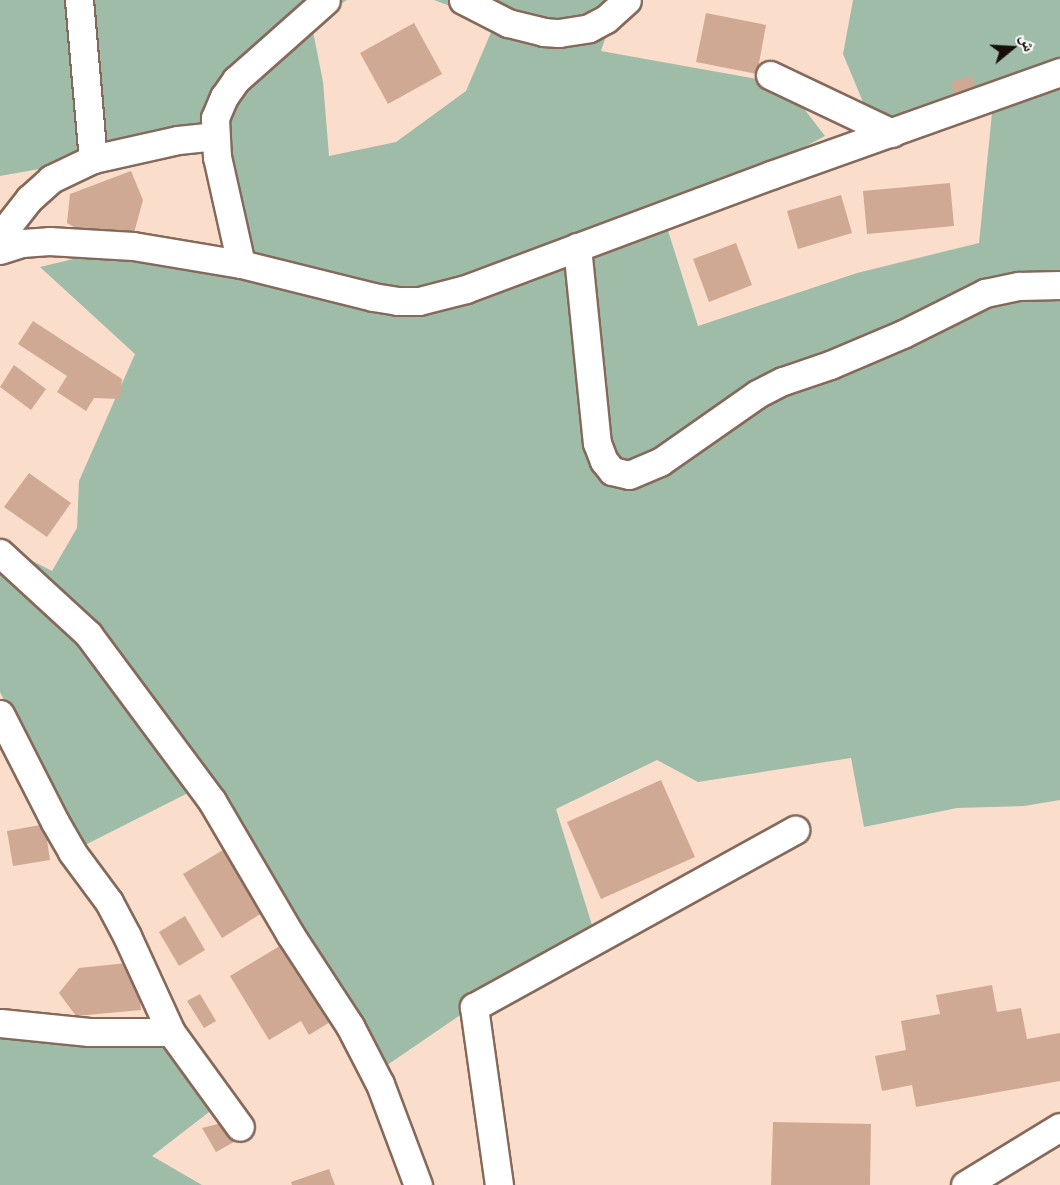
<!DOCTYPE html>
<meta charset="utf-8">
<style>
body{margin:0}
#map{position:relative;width:1060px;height:1185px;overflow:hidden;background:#fbddcb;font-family:Literata,"Noto Naskh Arabic",serif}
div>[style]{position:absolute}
.green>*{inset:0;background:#9fbca9}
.building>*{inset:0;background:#cfa993}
.roads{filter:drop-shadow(2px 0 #856a5b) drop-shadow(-2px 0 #856a5b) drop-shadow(0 2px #856a5b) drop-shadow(0 -2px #856a5b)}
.minor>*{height:27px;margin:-13.5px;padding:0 13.5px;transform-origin:13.5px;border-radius:13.5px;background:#fff}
span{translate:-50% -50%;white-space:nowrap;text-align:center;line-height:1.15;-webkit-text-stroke:5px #fff;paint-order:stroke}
.north{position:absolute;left:982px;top:18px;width:60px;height:60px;-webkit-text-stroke:4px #fff;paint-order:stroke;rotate:72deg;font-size:16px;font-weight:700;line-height:24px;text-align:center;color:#190f09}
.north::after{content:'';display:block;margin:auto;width:21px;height:27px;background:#190f09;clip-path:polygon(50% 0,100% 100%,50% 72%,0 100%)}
</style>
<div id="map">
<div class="green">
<div style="clip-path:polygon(0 0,347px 0,311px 21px,323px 82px,329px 156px,396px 142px,466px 91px,495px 23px,434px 0,618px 0,601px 51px,785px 84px,825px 136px,665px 221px,698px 326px,857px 273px,979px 243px,994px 93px,875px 131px,843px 54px,853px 0,1060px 0,1060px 800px,1024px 806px,957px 808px,864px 827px,851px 758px,698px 782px,657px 760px,556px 809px,592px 925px,377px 1072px,344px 987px,200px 787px,77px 849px,0 692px,0 544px,52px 571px,77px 528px,79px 481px,135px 354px,40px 267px,132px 245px,233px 257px,208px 139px,0 176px)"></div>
<div style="clip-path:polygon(0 1021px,22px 1025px,184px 1025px,217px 1106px,152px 1156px,202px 1185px,0 1185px)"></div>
</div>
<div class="building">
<div style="clip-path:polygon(706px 13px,766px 25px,757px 74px,696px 62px)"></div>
<div style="clip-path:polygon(414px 23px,442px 74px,388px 104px,360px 53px)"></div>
<div style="clip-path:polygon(972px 76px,978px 97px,956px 102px,951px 82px)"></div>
<div style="clip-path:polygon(131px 171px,143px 200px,134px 233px,86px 234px,67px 223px,70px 194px)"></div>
<div style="clip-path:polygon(950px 183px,954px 226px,867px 234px,863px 191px)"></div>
<div style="clip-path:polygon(841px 195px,852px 233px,798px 249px,787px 211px)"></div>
<div style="clip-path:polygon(736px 243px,752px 285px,709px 302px,693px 259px)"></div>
<div style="clip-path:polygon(33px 321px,122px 379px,120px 399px,94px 398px,86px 411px,57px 392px,67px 376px,18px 344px)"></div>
<div style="clip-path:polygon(14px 365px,46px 389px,31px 410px,0 387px)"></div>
<div style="clip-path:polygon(29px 473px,71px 503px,47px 537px,4px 507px)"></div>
<div style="clip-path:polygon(661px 780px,695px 857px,601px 899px,567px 822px)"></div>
<div style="clip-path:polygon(51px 823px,57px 838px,47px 840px,50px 860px,13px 866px,7px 831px)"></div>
<div style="clip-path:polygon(223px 850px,262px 913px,222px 938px,183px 874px)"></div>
<div style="clip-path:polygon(185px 916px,205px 950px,179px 966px,159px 932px)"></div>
<div style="clip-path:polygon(283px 944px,330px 1022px,309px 1035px,301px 1021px,269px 1040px,230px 976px)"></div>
<div style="clip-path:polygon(136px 962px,141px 1010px,76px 1016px,59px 993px,79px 968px)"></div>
<div style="clip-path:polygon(992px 985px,997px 1012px,1021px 1008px,1027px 1039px,1060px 1033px,1060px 1081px,916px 1107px,912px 1085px,882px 1091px,875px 1056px,906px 1050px,901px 1021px,940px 1014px,936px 995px)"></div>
<div style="clip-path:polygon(200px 994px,216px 1021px,204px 1028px,187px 1001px)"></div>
<div style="clip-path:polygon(230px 1121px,241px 1138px,216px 1152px,202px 1128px)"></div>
<div style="clip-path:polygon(773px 1122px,871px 1124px,870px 1185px,771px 1185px)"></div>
<div style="clip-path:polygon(329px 1169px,335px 1185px,292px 1185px,291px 1182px)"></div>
</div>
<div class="roads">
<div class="minor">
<div style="left:79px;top:0;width:160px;rotate:85deg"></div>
<div style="left:463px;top:0;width:51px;rotate:27.1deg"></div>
<div style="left:508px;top:23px;width:36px;rotate:14deg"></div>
<div style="left:543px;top:32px;width:16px;rotate:4deg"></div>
<div style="left:559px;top:33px;width:30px;rotate:-9deg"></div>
<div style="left:589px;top:28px;width:19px;rotate:-28deg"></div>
<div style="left:606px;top:19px;width:28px;rotate:-42deg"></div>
<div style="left:770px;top:75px;width:135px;rotate:25.4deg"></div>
<div style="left:0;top:236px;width:47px;rotate:-51.9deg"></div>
<div style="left:29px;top:199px;width:30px;rotate:-42deg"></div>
<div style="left:51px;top:179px;width:47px;rotate:-25.5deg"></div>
<div style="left:93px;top:159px;width:87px;rotate:-12.6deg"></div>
<div style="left:178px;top:140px;width:36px;rotate:-6deg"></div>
<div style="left:577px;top:247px;width:197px;rotate:84.2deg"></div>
<div style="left:597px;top:443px;width:19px;rotate:69deg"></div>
<div style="left:604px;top:461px;width:13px;rotate:51deg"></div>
<div style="left:612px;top:471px;width:17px;rotate:13deg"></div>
<div style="left:629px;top:475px;width:34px;rotate:-23deg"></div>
<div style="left:660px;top:462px;width:118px;rotate:-35deg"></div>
<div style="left:757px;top:394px;width:29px;rotate:-27deg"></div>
<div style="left:783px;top:381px;width:50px;rotate:-18.8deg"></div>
<div style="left:830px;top:365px;width:79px;rotate:-23deg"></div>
<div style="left:903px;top:334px;width:92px;rotate:-26.6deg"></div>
<div style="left:985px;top:293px;width:35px;rotate:-12deg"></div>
<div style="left:1019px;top:286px;width:41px;rotate:-1.4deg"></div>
<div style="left:0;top:250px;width:23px;rotate:-18deg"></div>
<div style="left:22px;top:243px;width:27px;rotate:-4deg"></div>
<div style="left:49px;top:241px;width:84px;rotate:3.4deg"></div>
<div style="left:133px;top:246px;width:109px;rotate:9.5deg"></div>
<div style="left:241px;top:264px;width:136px;rotate:14deg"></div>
<div style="left:373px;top:297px;width:24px;rotate:9deg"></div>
<div style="left:397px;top:301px;width:22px"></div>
<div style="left:419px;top:301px;width:49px;rotate:-14.3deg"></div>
<div style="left:466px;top:289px;width:326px;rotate:-20.5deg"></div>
<div style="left:771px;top:175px;width:307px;rotate:-19.6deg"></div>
<div style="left:241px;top:264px;width:110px;rotate:-102.6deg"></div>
<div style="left:217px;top:157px;width:39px;rotate:-93deg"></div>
<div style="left:215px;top:118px;width:23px;rotate:-67deg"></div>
<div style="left:224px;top:97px;width:21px;rotate:-55deg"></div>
<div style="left:236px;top:80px;width:120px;rotate:-41.6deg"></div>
<div style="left:0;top:553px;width:120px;rotate:42.6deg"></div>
<div style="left:88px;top:634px;width:208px;rotate:53.4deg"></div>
<div style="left:212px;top:801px;width:154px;rotate:59.6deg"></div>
<div style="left:290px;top:934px;width:110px;rotate:56.9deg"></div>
<div style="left:350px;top:1026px;width:65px;rotate:62.7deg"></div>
<div style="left:380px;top:1084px;width:108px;rotate:69.4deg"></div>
<div style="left:0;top:714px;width:121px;rotate:63deg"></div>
<div style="left:55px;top:822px;width:34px;rotate:60deg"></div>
<div style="left:72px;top:852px;width:62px;rotate:53.5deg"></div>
<div style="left:109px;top:902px;width:38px;rotate:62deg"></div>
<div style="left:127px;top:936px;width:106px;rotate:65.4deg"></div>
<div style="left:171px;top:1032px;width:82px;rotate:180deg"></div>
<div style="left:89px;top:1032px;width:89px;rotate:-174.2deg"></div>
<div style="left:171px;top:1032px;width:117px;rotate:54deg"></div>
<div style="left:499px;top:1185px;width:180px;rotate:-98deg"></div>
<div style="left:474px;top:1007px;width:367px;rotate:-28.9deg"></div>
<div style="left:965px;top:1185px;width:111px;rotate:-31.4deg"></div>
</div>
</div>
<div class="north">ش</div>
</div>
